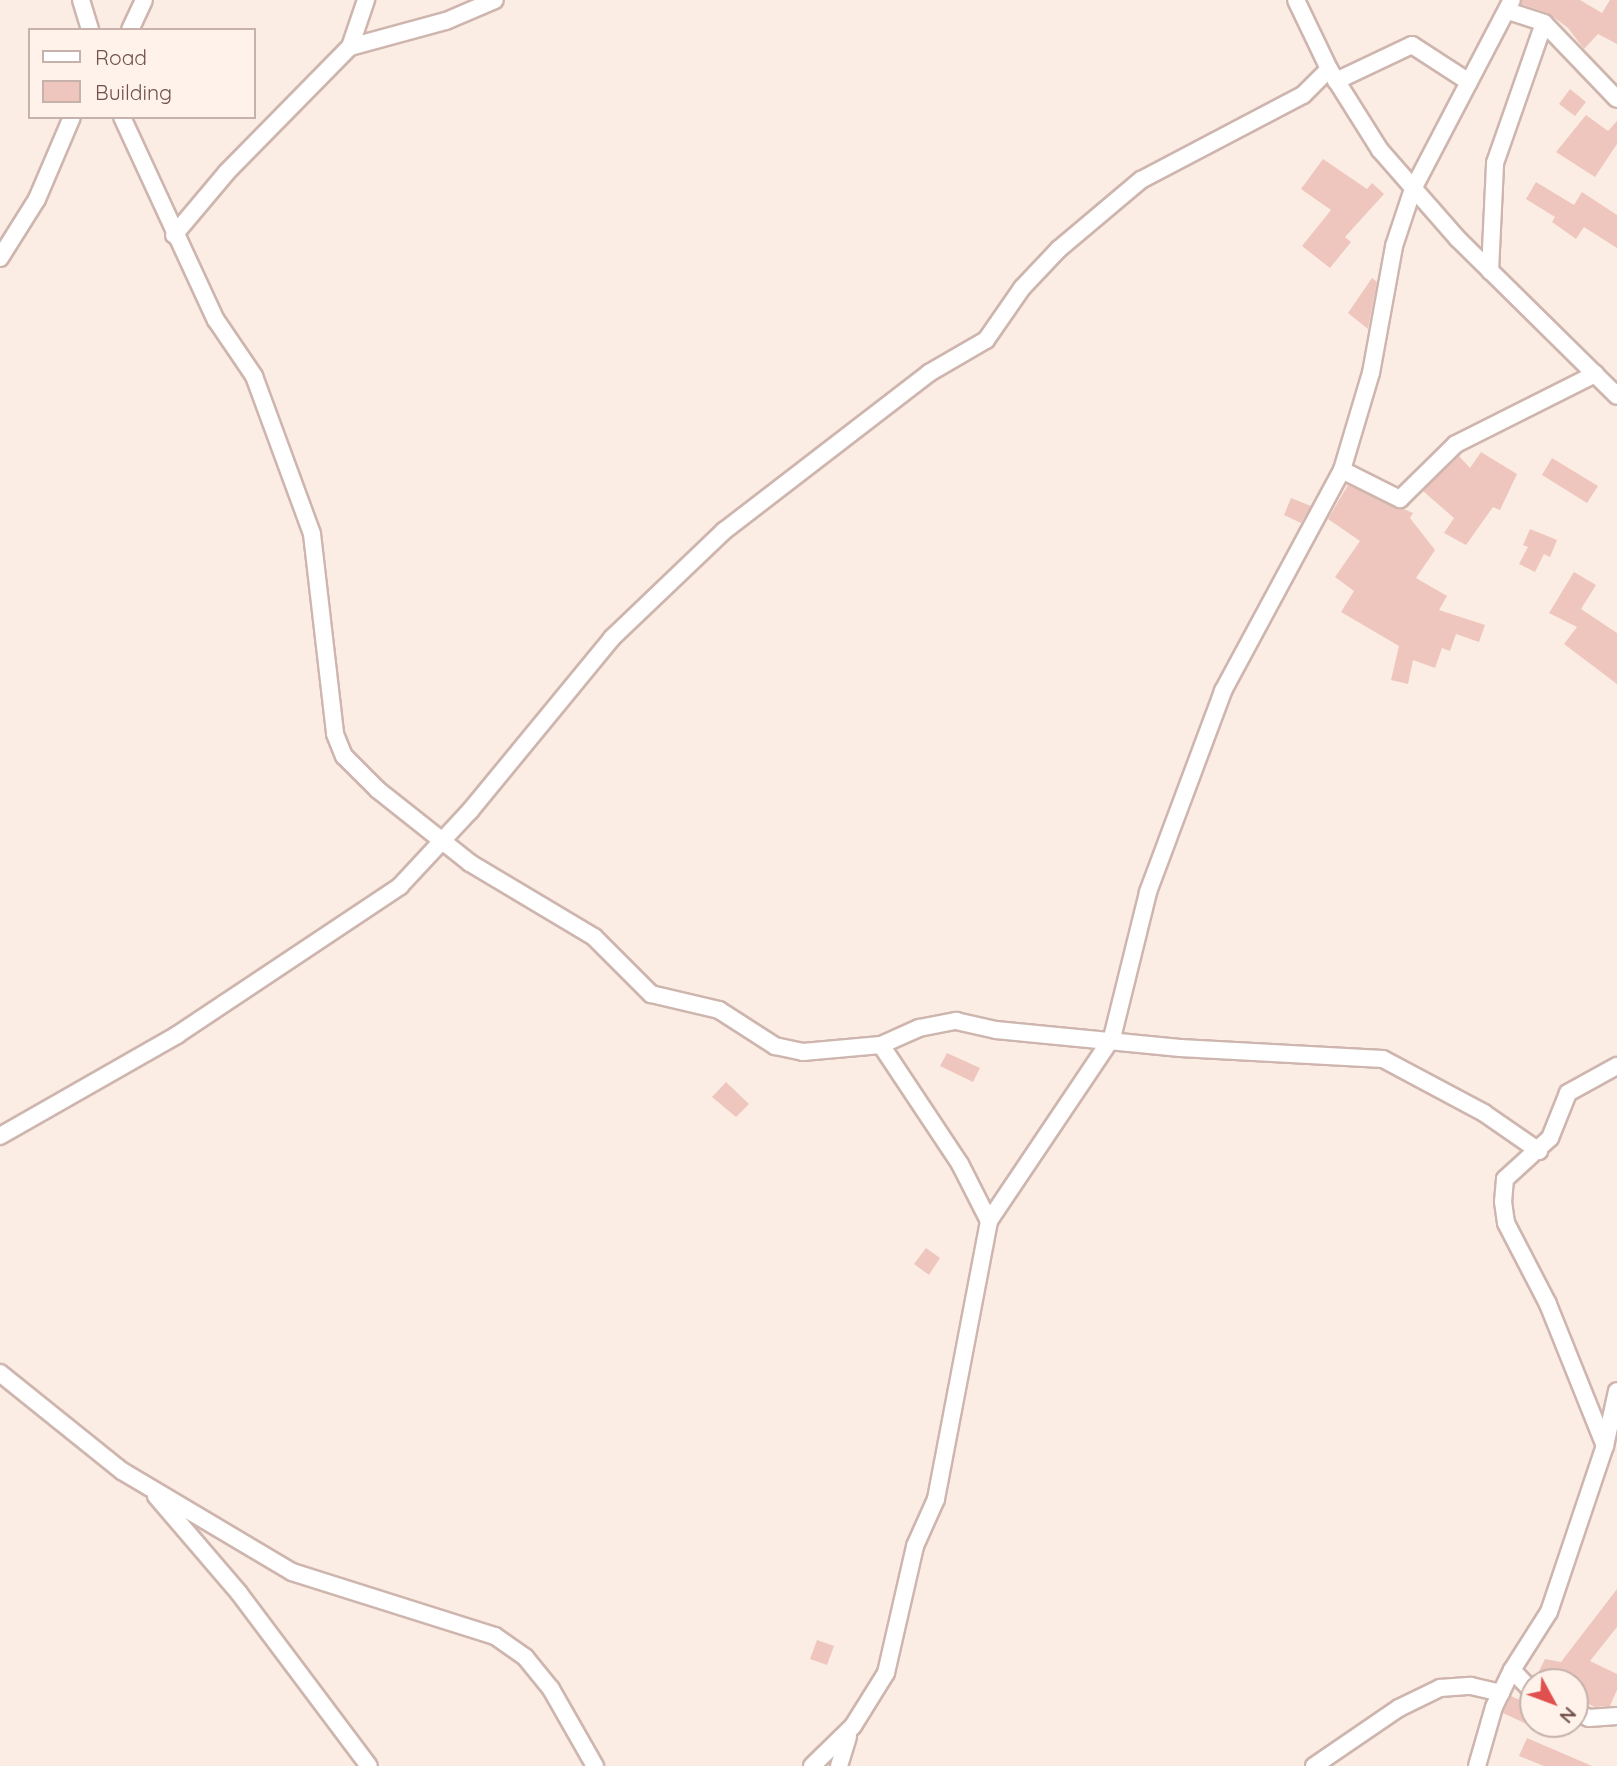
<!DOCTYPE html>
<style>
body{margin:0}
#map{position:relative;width:1617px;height:1766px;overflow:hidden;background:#fbede4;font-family:Quicksand,sans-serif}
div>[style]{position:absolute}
.building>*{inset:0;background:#efc6bd}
.roads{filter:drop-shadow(2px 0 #ceb5ae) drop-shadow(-2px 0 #ceb5ae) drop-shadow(0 2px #ceb5ae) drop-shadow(0 -2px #ceb5ae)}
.street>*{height:16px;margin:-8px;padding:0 8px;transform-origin:8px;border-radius:8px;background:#fff}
span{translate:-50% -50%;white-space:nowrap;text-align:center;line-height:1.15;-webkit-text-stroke:7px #fef2ea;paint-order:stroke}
.legend{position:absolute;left:28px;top:28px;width:228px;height:91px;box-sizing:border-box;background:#fef2ea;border:2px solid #c6b2aa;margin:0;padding:9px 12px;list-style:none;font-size:21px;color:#72514b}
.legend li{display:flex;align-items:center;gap:14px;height:35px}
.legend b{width:35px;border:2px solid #c6b2aa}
.north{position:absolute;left:1519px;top:1668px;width:70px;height:70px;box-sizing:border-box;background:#fef2ea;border:2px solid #c6b2aa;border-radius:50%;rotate:131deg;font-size:19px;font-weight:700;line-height:28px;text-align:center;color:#72514b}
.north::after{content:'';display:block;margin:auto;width:24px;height:32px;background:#e0504e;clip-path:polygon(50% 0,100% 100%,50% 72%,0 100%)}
</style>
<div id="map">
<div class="building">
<div style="clip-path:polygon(1522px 0,1580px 0,1602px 13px,1610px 0,1617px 0,1617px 44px,1598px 34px,1584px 49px,1568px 28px,1548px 13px,1521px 4px)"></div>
<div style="clip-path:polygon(1570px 89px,1586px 102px,1575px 116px,1559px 104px)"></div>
<div style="clip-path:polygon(1586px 115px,1608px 131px,1617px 121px,1617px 144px,1595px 177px,1556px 152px)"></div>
<div style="clip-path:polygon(1323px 159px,1367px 189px,1372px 183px,1384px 194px,1345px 237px,1351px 242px,1330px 268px,1302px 246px,1331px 210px,1301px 189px)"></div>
<div style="clip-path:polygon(1536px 182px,1574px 205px,1582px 192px,1617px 215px,1617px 248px,1584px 227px,1576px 239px,1552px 222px,1555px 217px,1526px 199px)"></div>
<div style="clip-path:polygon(1372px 278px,1377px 282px,1368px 329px,1348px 313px)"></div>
<div style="clip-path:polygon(1481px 452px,1517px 474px,1500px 510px,1493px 507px,1466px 545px,1444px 533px,1454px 518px,1423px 491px,1459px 456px,1470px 468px)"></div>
<div style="clip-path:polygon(1552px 458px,1598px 486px,1587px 503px,1542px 475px)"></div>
<div style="clip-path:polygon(1348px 485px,1413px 513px,1410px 518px,1435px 550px,1416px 578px,1447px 596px,1439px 610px,1485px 625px,1479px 642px,1456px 634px,1450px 651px,1442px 648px,1435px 668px,1413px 660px,1408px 684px,1391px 680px,1399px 646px,1341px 612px,1354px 591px,1335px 577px,1360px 541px,1328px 519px)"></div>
<div style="clip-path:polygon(1291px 498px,1311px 506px,1301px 523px,1284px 515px)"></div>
<div style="clip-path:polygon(1530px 529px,1557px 540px,1550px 557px,1544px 554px,1535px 572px,1519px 564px,1528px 547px,1523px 545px)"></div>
<div style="clip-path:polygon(1574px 572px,1596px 585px,1581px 609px,1617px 633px,1617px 684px,1564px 644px,1577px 627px,1549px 613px)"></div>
<div style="clip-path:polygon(947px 1053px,980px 1068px,973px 1082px,940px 1066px)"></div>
<div style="clip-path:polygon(726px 1082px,749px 1104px,736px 1117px,712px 1097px)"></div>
<div style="clip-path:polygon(926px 1248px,940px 1258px,929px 1275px,914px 1264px)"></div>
<div style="clip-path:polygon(1617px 1589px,1617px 1627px,1590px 1661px,1617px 1674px,1617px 1690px,1610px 1706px,1595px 1707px,1575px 1698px,1575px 1682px,1538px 1682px,1535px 1679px,1545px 1659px,1561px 1662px)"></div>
<div style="clip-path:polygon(817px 1640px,834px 1646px,827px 1665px,810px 1659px)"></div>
<div style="clip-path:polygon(1511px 1696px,1533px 1706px,1533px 1727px,1503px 1713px)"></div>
<div style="clip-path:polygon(1527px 1738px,1592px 1766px,1544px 1766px,1519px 1756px)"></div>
</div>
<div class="roads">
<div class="street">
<div style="left:81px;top:0;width:31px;rotate:73deg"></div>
<div style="left:1296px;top:0;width:76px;rotate:64.4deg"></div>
<div style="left:1329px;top:69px;width:96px;rotate:57.8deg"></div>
<div style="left:1380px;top:150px;width:118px;rotate:48.8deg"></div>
<div style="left:1458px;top:239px;width:223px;rotate:44.6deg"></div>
<div style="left:1508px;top:11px;width:38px;rotate:18deg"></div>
<div style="left:1544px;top:23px;width:105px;rotate:46.2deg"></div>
<div style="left:130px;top:30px;width:33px;rotate:-65deg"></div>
<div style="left:350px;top:47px;width:50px;rotate:-71.2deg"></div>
<div style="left:1336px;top:81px;width:84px;rotate:-25.3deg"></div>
<div style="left:1412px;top:45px;width:68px;rotate:33deg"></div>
<div style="left:122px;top:117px;width:224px;rotate:65.2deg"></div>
<div style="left:216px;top:320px;width:68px;rotate:55.8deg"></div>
<div style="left:254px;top:376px;width:168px;rotate:69.8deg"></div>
<div style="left:312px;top:534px;width:201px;rotate:83.4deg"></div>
<div style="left:335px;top:734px;width:24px;rotate:68deg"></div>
<div style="left:344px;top:756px;width:48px;rotate:45deg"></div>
<div style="left:378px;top:790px;width:117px;rotate:38.4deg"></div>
<div style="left:470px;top:863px;width:144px;rotate:30.8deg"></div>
<div style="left:594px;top:937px;width:81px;rotate:45deg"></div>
<div style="left:651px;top:994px;width:70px;rotate:13.2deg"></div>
<div style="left:719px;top:1010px;width:67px;rotate:32.7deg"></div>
<div style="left:775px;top:1046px;width:29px;rotate:12deg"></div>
<div style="left:803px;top:1052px;width:78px;rotate:-5.1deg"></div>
<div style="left:881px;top:1045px;width:42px;rotate:-24.1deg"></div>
<div style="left:919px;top:1028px;width:38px;rotate:-11deg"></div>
<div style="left:956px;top:1021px;width:41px;rotate:12.7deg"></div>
<div style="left:996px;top:1030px;width:185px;rotate:5.6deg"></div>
<div style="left:1180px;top:1048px;width:203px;rotate:3.1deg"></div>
<div style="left:1383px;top:1059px;width:115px;rotate:28.1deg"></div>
<div style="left:1484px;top:1113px;width:67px;rotate:34.6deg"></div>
<div style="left:174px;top:235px;width:82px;rotate:-49.9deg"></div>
<div style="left:227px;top:172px;width:175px;rotate:-45.5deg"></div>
<div style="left:350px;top:47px;width:99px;rotate:-15.2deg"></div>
<div style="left:446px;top:21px;width:53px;rotate:-23.2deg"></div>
<div style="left:0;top:258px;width:70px;rotate:-57.9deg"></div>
<div style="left:37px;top:199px;width:89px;rotate:-66.9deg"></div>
<div style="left:1490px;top:271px;width:108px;rotate:-87.3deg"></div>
<div style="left:1495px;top:163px;width:148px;rotate:-70.7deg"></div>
<div style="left:1342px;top:470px;width:65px;rotate:26.6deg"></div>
<div style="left:1400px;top:499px;width:78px;rotate:-44.5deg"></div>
<div style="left:1456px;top:444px;width:156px;rotate:-26.7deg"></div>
<div style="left:881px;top:1045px;width:143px;rotate:56.4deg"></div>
<div style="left:960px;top:1164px;width:64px;rotate:63deg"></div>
<div style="left:0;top:1136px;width:204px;rotate:-29.7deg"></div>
<div style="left:177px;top:1035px;width:268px;rotate:-33.7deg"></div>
<div style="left:400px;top:886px;width:103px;rotate:-47deg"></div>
<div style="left:470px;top:811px;width:224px;rotate:-50.6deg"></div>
<div style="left:612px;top:638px;width:155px;rotate:-43.7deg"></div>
<div style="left:724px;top:531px;width:259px;rotate:-37.6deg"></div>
<div style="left:929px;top:373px;width:66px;rotate:-30.1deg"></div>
<div style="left:986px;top:340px;width:63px;rotate:-55.3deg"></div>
<div style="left:1022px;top:288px;width:54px;rotate:-46.5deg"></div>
<div style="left:1059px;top:249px;width:107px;rotate:-40.1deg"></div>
<div style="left:1141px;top:180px;width:183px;rotate:-27.7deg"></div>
<div style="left:1303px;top:95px;width:37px;rotate:-45deg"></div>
<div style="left:0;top:1373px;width:156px;rotate:38.8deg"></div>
<div style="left:122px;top:1471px;width:198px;rotate:30.7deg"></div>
<div style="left:292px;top:1572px;width:213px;rotate:17.5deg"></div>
<div style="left:495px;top:1636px;width:37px;rotate:35deg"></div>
<div style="left:525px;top:1657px;width:41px;rotate:50.9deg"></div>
<div style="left:551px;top:1689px;width:89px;rotate:60.3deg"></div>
<div style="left:1605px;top:1446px;width:153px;rotate:-111.9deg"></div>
<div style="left:1548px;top:1304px;width:91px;rotate:-117.4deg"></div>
<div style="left:1506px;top:1223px;width:21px;rotate:-98deg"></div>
<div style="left:1503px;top:1202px;width:23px;rotate:-85deg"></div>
<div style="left:1505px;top:1179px;width:61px;rotate:-42.3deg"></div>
<div style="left:1550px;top:1138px;width:48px;rotate:-68.2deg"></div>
<div style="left:1568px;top:1093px;width:56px;rotate:-28.9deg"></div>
<div style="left:156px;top:1496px;width:128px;rotate:49.4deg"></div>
<div style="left:239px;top:1593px;width:216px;rotate:53.1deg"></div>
<div style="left:1512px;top:1670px;width:30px;rotate:46deg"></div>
<div style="left:1575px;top:1712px;width:15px;rotate:23deg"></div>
<div style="left:1589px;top:1718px;width:28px;rotate:-4deg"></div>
<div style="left:812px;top:1766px;width:57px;rotate:-44.3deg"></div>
<div style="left:853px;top:1726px;width:62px;rotate:-58.1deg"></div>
<div style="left:886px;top:1673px;width:130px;rotate:-77.1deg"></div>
<div style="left:915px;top:1546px;width:51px;rotate:-65.9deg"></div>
<div style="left:936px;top:1499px;width:283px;rotate:-79.2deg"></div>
<div style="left:989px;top:1221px;width:220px;rotate:-56.1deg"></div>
<div style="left:1112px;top:1038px;width:150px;rotate:-76.1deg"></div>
<div style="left:1148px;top:892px;width:215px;rotate:-69.5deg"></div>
<div style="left:1223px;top:691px;width:251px;rotate:-61.7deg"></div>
<div style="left:1342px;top:470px;width:101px;rotate:-73.4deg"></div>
<div style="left:1371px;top:373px;width:129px;rotate:-79.7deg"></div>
<div style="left:1394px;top:246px;width:60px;rotate:-71.6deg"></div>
<div style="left:1413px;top:189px;width:213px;rotate:-62.4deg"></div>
<div style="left:839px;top:1766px;width:31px;rotate:-73deg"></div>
<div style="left:1314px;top:1766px;width:103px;rotate:-34.3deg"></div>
<div style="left:1399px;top:1708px;width:46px;rotate:-26deg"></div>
<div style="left:1440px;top:1688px;width:31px;rotate:-4deg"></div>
<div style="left:1471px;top:1686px;width:31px;rotate:13deg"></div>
<div style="left:1477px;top:1766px;width:61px;rotate:-73.9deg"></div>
<div style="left:1494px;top:1707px;width:41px;rotate:-64.1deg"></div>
<div style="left:1512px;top:1670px;width:69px;rotate:-57.5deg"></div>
<div style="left:1549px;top:1612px;width:175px;rotate:-71.4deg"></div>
<div style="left:1605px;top:1446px;width:56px;rotate:-77.7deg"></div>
</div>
</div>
<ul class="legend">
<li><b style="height:9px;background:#fff"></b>Road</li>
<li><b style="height:19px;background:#efc6bd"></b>Building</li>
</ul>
<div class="north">N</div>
</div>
